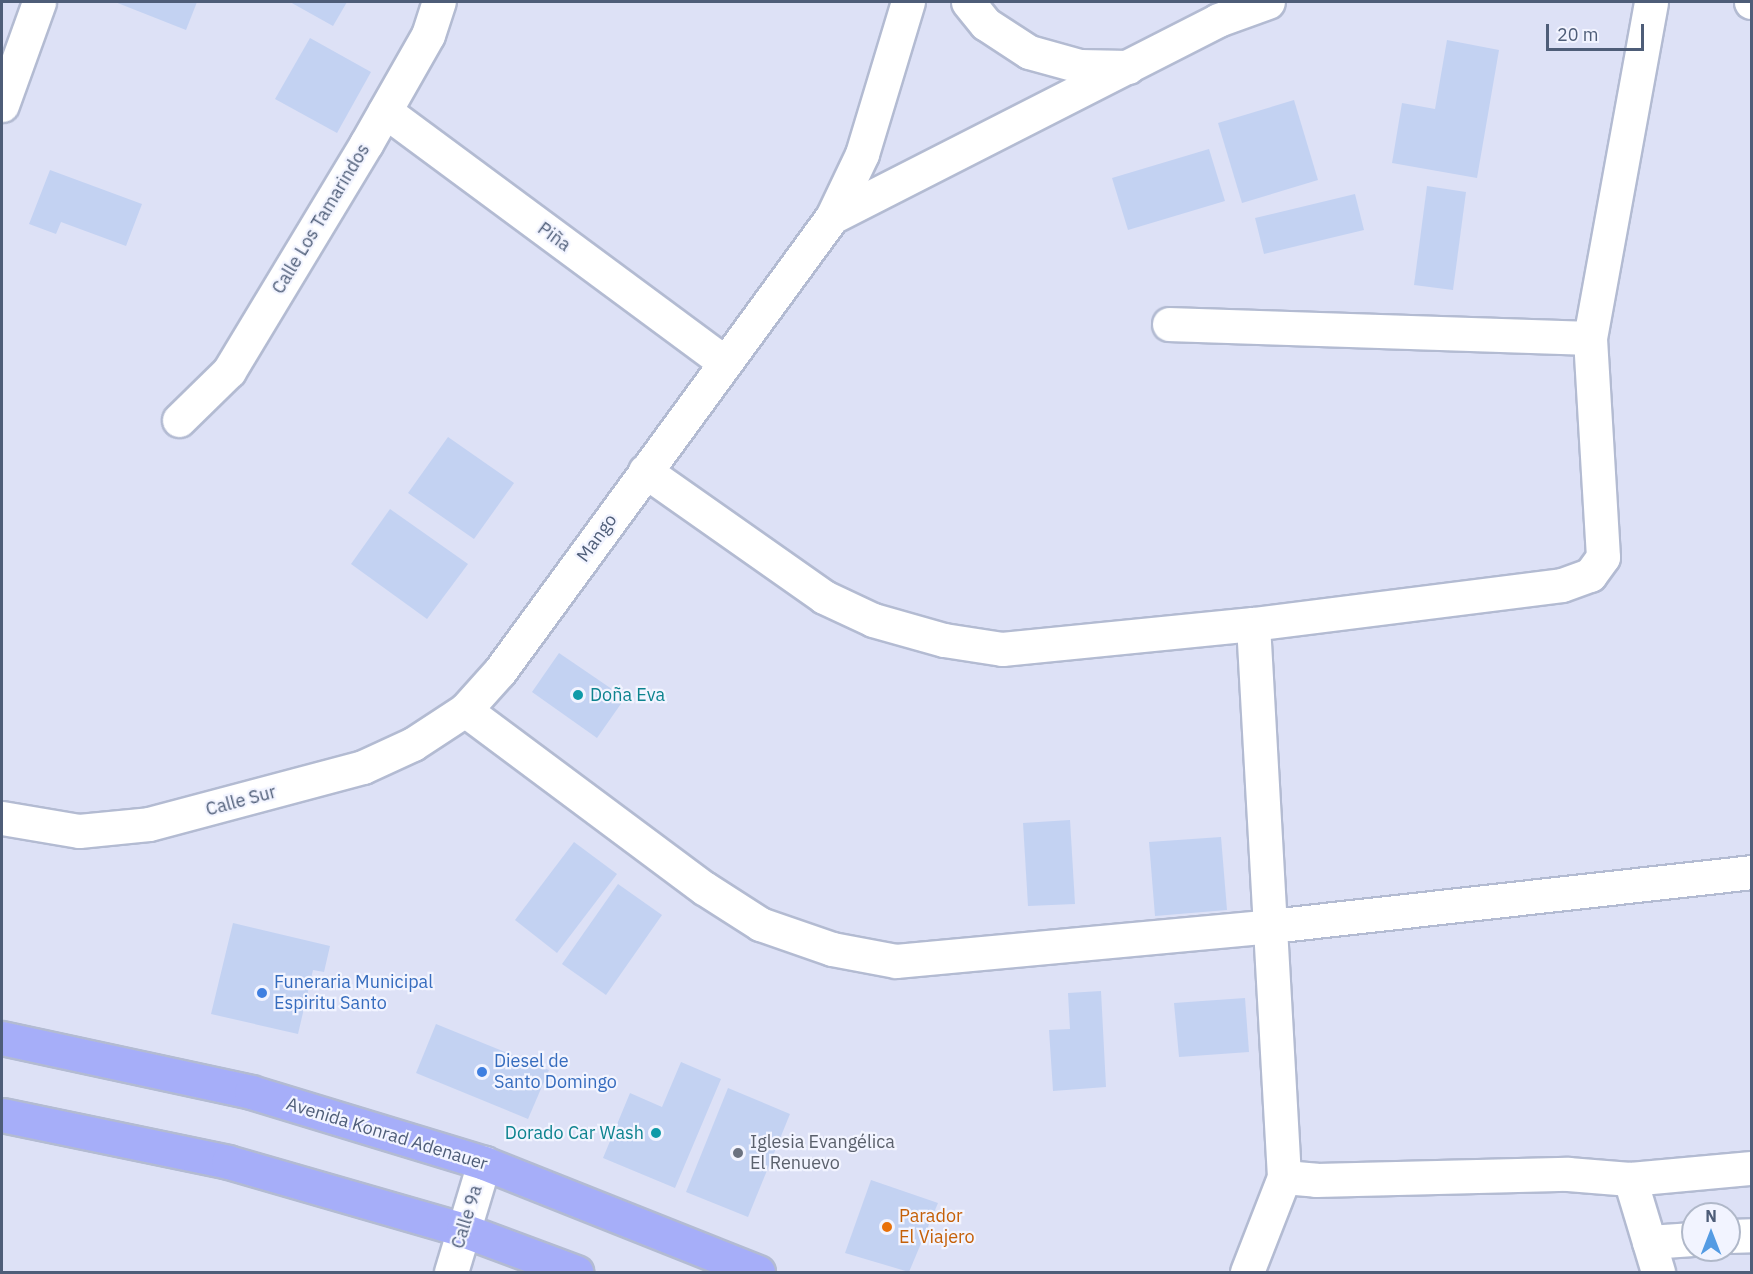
<!DOCTYPE html>
<meta charset="utf-8">
<style>
body{margin:0}
#map{position:relative;width:1753px;height:1274px;overflow:hidden;background:#ebedfc;font-family:"IBM Plex Sans",sans-serif}
div>[style]{position:absolute}
.residential>*{inset:0;background:#dde1f6}
.building>*{inset:0;background:#c3d2f2}
.roads{filter:drop-shadow(2px 0 #b3bbd2) drop-shadow(-2px 0 #b3bbd2) drop-shadow(0 2px #b3bbd2) drop-shadow(0 -2px #b3bbd2)}
.minor>*{height:33px;margin:-16.5px;padding:0 16.5px;transform-origin:16.5px;border-radius:16.5px;background:#fff}
.major>*{height:33px;margin:-16.5px;padding:0 16.5px;transform-origin:16.5px;border-radius:16.5px;background:#a6aef9}
.dots>*{width:16px;height:16px;translate:-50% -50%;box-sizing:border-box;border:3px solid #f2f4ff;border-radius:50%}
span{translate:-50% -50%;white-space:nowrap;text-align:center;line-height:1.15;-webkit-text-stroke:4.5px #f2f4ff;paint-order:stroke}
.street-label{font-size:18px;color:#4e5d78}
.culture-label{font-size:18px;color:#0d838f}
.left{translate:0 -50%;text-align:left}
.right{translate:-100% -50%;text-align:right}
.shop-label{font-size:18px;color:#366cbe}
.worship-label{font-size:18px;color:#5b616d}
.food-label{font-size:18px;color:#c56008}
.frame{position:absolute;inset:0;border:3px solid #4e5d78;pointer-events:none}
.north{position:absolute;left:1681px;top:1202px;width:60px;height:60px;box-sizing:border-box;background:#f2f4ff;border:2px solid #b0b8c9;border-radius:50%;rotate:0deg;font-size:16px;font-weight:700;line-height:24px;text-align:center;color:#4e5d78}
.north::after{content:'';display:block;margin:auto;width:21px;height:27px;background:#549be3;clip-path:polygon(50% 0,100% 100%,50% 72%,0 100%)}
.scale{position:absolute;left:1546px;top:24px;width:98px;height:27px;box-sizing:border-box;border:3px solid #4e5d78;border-top:0;padding-left:8px;font-size:18px;line-height:21px;white-space:nowrap;color:#4e5d78;-webkit-text-stroke:4px #f2f4ff;paint-order:stroke}
</style>
<div id="map">
<div class="residential">
<div style="clip-path:polygon(evenodd,2px 2px,1751px 2px,1751px 1272px,2px 1272px,2px 2px,1693px 1214px,1729px 1214px,1729px 1250px,1693px 1250px,1693px 1214px)"></div>
</div>
<div class="building">
<div style="clip-path:polygon(115px 2px,197px 2px,186px 30px)"></div>
<div style="clip-path:polygon(290px 2px,347px 2px,333px 26px)"></div>
<div style="clip-path:polygon(310px 38px,371px 72px,337px 133px,275px 99px)"></div>
<div style="clip-path:polygon(1447px 40px,1499px 50px,1477px 178px,1392px 163px,1402px 103px,1435px 109px)"></div>
<div style="clip-path:polygon(1294px 100px,1318px 180px,1242px 203px,1218px 123px)"></div>
<div style="clip-path:polygon(1209px 149px,1225px 201px,1128px 230px,1112px 178px)"></div>
<div style="clip-path:polygon(50px 170px,142px 204px,126px 246px,61px 222px,56px 234px,29px 224px)"></div>
<div style="clip-path:polygon(1427px 186px,1466px 192px,1453px 290px,1414px 285px)"></div>
<div style="clip-path:polygon(1355px 194px,1364px 230px,1264px 254px,1255px 218px)"></div>
<div style="clip-path:polygon(448px 437px,514px 483px,474px 539px,408px 493px)"></div>
<div style="clip-path:polygon(390px 509px,468px 564px,427px 619px,351px 564px)"></div>
<div style="clip-path:polygon(559px 653px,625px 698px,597px 738px,532px 692px)"></div>
<div style="clip-path:polygon(1070px 820px,1075px 904px,1028px 906px,1023px 823px)"></div>
<div style="clip-path:polygon(1221px 837px,1227px 910px,1155px 916px,1149px 842px)"></div>
<div style="clip-path:polygon(574px 842px,617px 874px,557px 953px,515px 920px)"></div>
<div style="clip-path:polygon(618px 884px,662px 915px,606px 995px,562px 964px)"></div>
<div style="clip-path:polygon(233px 923px,330px 946px,324px 972px,313px 970px,298px 1034px,211px 1014px)"></div>
<div style="clip-path:polygon(1101px 991px,1106px 1087px,1053px 1091px,1049px 1030px,1070px 1029px,1068px 993px)"></div>
<div style="clip-path:polygon(1245px 998px,1249px 1052px,1179px 1057px,1174px 1003px)"></div>
<div style="clip-path:polygon(436px 1024px,549px 1070px,528px 1119px,416px 1073px)"></div>
<div style="clip-path:polygon(681px 1062px,721px 1079px,675px 1188px,603px 1158px,630px 1093px,662px 1107px)"></div>
<div style="clip-path:polygon(728px 1088px,790px 1114px,748px 1217px,686px 1192px)"></div>
<div style="clip-path:polygon(871px 1180px,938px 1203px,909px 1272px,845px 1253px)"></div>
</div>
<div class="roads">
<div class="minor">
<div style="left:968px;top:2px;width:28px;rotate:51deg"></div>
<div style="left:986px;top:24px;width:51px;rotate:33.1deg"></div>
<div style="left:1029px;top:52px;width:53px;rotate:15.4deg"></div>
<div style="left:1080px;top:66px;width:48px;rotate:1.2deg"></div>
<div style="left:1751px;top:2px;width:1px"></div>
<div style="left:2px;top:105px;width:109px;rotate:-70.2deg"></div>
<div style="left:385px;top:111px;width:423px;rotate:36.5deg"></div>
<div style="left:832px;top:217px;width:433px;rotate:-27deg"></div>
<div style="left:1218px;top:20px;width:53px;rotate:-19.8deg"></div>
<div style="left:1169px;top:324px;width:421px;rotate:1.9deg"></div>
<div style="left:179px;top:420px;width:70px;rotate:-44.4deg"></div>
<div style="left:229px;top:371px;width:265px;rotate:-58.9deg"></div>
<div style="left:366px;top:144px;width:125px;rotate:-60.4deg"></div>
<div style="left:428px;top:35px;width:35px;rotate:-72deg"></div>
<div style="left:645px;top:471px;width:219px;rotate:35.1deg"></div>
<div style="left:824px;top:597px;width:54px;rotate:25.1deg"></div>
<div style="left:873px;top:620px;width:74px;rotate:15.7deg"></div>
<div style="left:944px;top:640px;width:59px;rotate:8.8deg"></div>
<div style="left:1002px;top:649px;width:252px;rotate:-5.7deg"></div>
<div style="left:1253px;top:624px;width:311px;rotate:-7.2deg"></div>
<div style="left:1562px;top:585px;width:30px;rotate:-20deg"></div>
<div style="left:1590px;top:575px;width:22px;rotate:-54deg"></div>
<div style="left:1603px;top:557px;width:219px;rotate:-93.4deg"></div>
<div style="left:1590px;top:338px;width:341px;rotate:-79.7deg"></div>
<div style="left:465px;top:710px;width:298px;rotate:36.7deg"></div>
<div style="left:704px;top:888px;width:67px;rotate:32.7deg"></div>
<div style="left:760px;top:924px;width:76px;rotate:19.1deg"></div>
<div style="left:832px;top:949px;width:65px;rotate:10.6deg"></div>
<div style="left:896px;top:961px;width:377px;rotate:-5.3deg"></div>
<div style="left:1271px;top:926px;width:484px;rotate:-6.4deg"></div>
<div style="left:2px;top:818px;width:78px;rotate:9.6deg"></div>
<div style="left:79px;top:831px;width:70px;rotate:-5.7deg"></div>
<div style="left:149px;top:824px;width:221px;rotate:-14.9deg"></div>
<div style="left:363px;top:767px;width:55px;rotate:-24.7deg"></div>
<div style="left:413px;top:744px;width:62px;rotate:-33.2deg"></div>
<div style="left:465px;top:710px;width:52px;rotate:-48.1deg"></div>
<div style="left:500px;top:671px;width:562px;rotate:-53.82deg"></div>
<div style="left:832px;top:217px;width:70px;rotate:-64.5deg"></div>
<div style="left:862px;top:154px;width:159px;rotate:-73.2deg"></div>
<div style="left:1284px;top:1177px;width:32px;rotate:5deg"></div>
<div style="left:1316px;top:1180px;width:252px;rotate:-1.4deg"></div>
<div style="left:1568px;top:1174px;width:62px;rotate:4.6deg"></div>
<div style="left:1630px;top:1179px;width:122px;rotate:-5.2deg"></div>
<div style="left:1630px;top:1179px;width:97px;rotate:73.2deg"></div>
<div style="left:1729px;top:1236px;width:23px;rotate:-2deg"></div>
<div style="left:1649px;top:1242px;width:44px;rotate:-3.9deg"></div>
<div style="left:451px;top:1272px;width:114px;rotate:-73.2deg"></div>
<div style="left:1247px;top:1272px;width:102px;rotate:-68.7deg"></div>
<div style="left:1284px;top:1177px;width:554px;rotate:-93.21deg"></div>
</div>
<div class="major">
<div style="left:2px;top:1038px;width:255px;rotate:12.2deg"></div>
<div style="left:251px;top:1092px;width:244px;rotate:16.9deg"></div>
<div style="left:484px;top:1163px;width:295px;rotate:21.7deg"></div>
<div style="left:2px;top:1115px;width:231px;rotate:11.7deg"></div>
<div style="left:228px;top:1162px;width:245px;rotate:16.1deg"></div>
<div style="left:463px;top:1230px;width:121px;rotate:20.4deg"></div>
</div>
</div>
<div class="dots">
<div style="left:578px;top:695px;background:#0f9aa8"></div>
<div style="left:262px;top:993px;background:#3f7fe0"></div>
<div style="left:482px;top:1072px;background:#3f7fe0"></div>
<div style="left:656px;top:1133px;background:#0f9aa8"></div>
<div style="left:738px;top:1153px;background:#6b7280"></div>
<div style="left:887px;top:1227px;background:#e8710a"></div>
</div>
<div class="street-label">
<span style="left:321px;top:219px;rotate:-59deg">Calle Los Tamarindos</span>
<span style="left:554px;top:237px;rotate:36deg">Piña</span>
<span style="left:597px;top:538px;rotate:-54deg">Mango</span>
<span style="left:241px;top:801px;rotate:-15deg">Calle Sur</span>
<span style="left:387px;top:1134px;rotate:17deg">Avenida Konrad Adenauer</span>
<span style="left:467px;top:1217px;rotate:-73deg">Calle 9a</span>
</div>
<div class="culture-label">
<span class="left" style="left:590px;top:695px">Doña Eva</span>
<span class="right" style="left:644px;top:1133px">Dorado Car Wash</span>
</div>
<div class="shop-label">
<span class="left" style="left:274px;top:993px">Funeraria Municipal<br>Espiritu Santo</span>
<span class="left" style="left:494px;top:1072px">Diesel de<br>Santo Domingo</span>
</div>
<div class="worship-label">
<span class="left" style="left:750px;top:1153px">Iglesia Evangélica<br>El Renuevo</span>
</div>
<div class="food-label">
<span class="left" style="left:899px;top:1227px">Parador<br>El Viajero</span>
</div>
<div class="frame"></div>
<div class="north">N</div>
<div class="scale">20 m</div>
</div>
